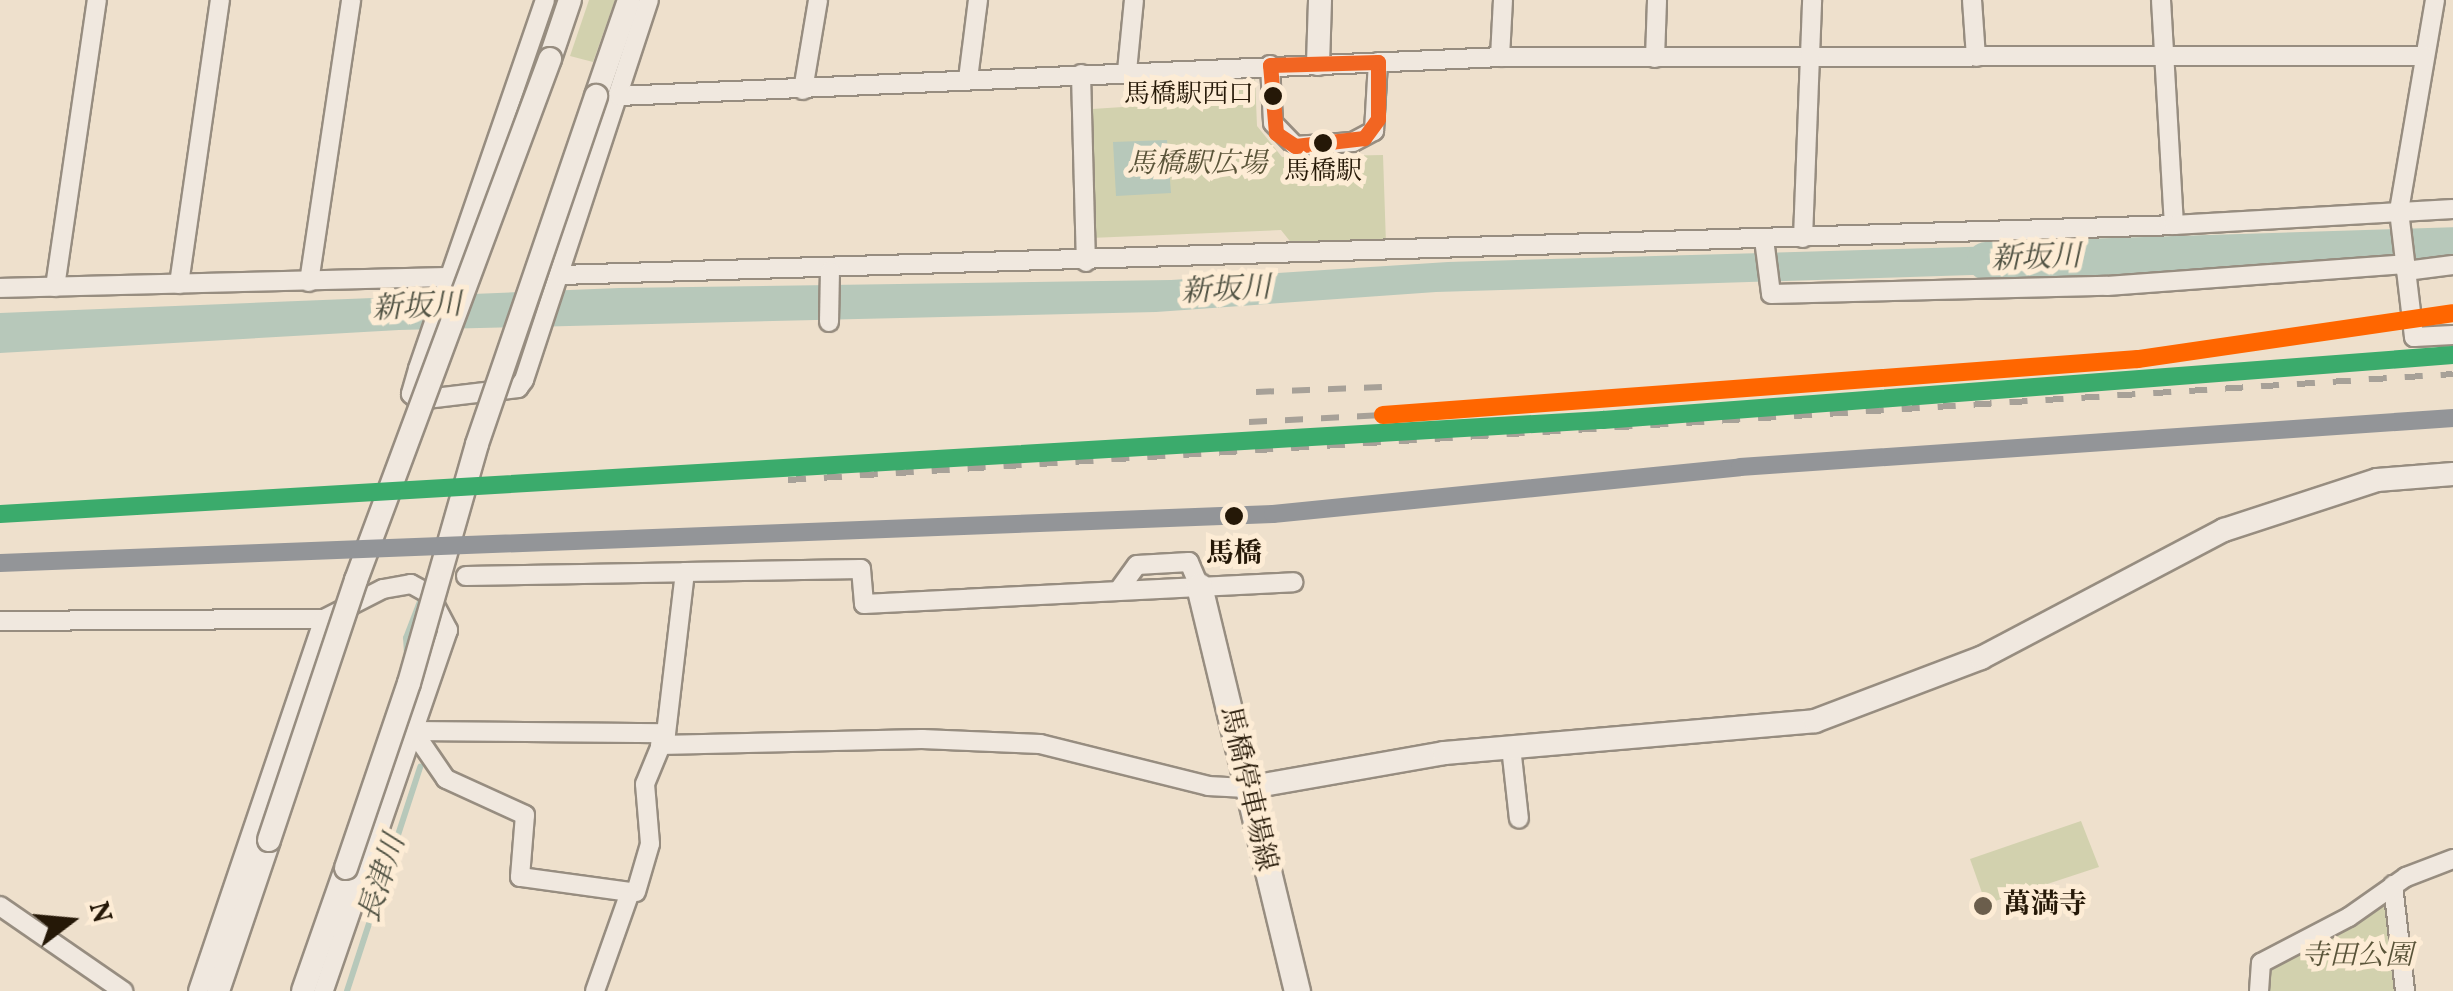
<!DOCTYPE html>
<meta charset="utf-8">
<style>
body{margin:0}
#map{position:relative;width:2453px;height:991px;overflow:hidden;background:#eee0cc;font-family:Vollkorn,"Noto Serif JP",serif}
div>[style]{position:absolute}
.green>*{inset:0;background:#d2d1ae}
.water>*{inset:0;background:#b7c8ba}
.stream>*{height:6px;margin:-3px;padding:0 3px;transform-origin:3px;border-radius:3px;background:#b7c8ba}
.river>*{height:38px;margin:-19px;padding:0 19px;transform-origin:19px;border-radius:19px;background:#b7c8ba}
.roads{filter:drop-shadow(2px 0 #978d80) drop-shadow(-2px 0 #978d80) drop-shadow(0 2px #978d80) drop-shadow(0 -2px #978d80)}
.minor>*{height:18px;margin:-9px;padding:0 9px;transform-origin:9px;border-radius:9px;background:#f0e8df}
.tertiary>*{height:22px;margin:-11px;padding:0 11px;transform-origin:11px;border-radius:11px;background:#f0e8df}
.secondary>*{height:25px;margin:-12.5px;padding:0 12.5px;transform-origin:12.5px;border-radius:12.5px;background:#f0e8df}
.rail>*{height:6px;margin-top:-3px;transform-origin:0;background:repeating-linear-gradient(90deg,#a7a198 0 18px,transparent 0 36px)}
.bridges{filter:drop-shadow(2px 0 #978d80) drop-shadow(-2px 0 #978d80) drop-shadow(0 2px #978d80) drop-shadow(0 -2px #978d80)}
.tertiary-bridge>*{height:22px;margin:-11px;padding:0 11px;transform-origin:11px;border-radius:11px;background:#f0e8df}
.bus-1>*{height:15px;margin:-7.5px;padding:0 7.5px;transform-origin:7.5px;border-radius:7.5px;background:#f26522}
.rail-1>*{height:18px;margin:-9px;padding:0 9px;transform-origin:9px;border-radius:9px;background:#3bab6c}
.rail-2>*{height:18px;margin:-9px;padding:0 9px;transform-origin:9px;border-radius:9px;background:#f60}
.metro-1>*{height:18px;margin:-9px;padding:0 9px;transform-origin:9px;border-radius:9px;background:#939598}
.dots>*{width:28px;height:28px;translate:-50% -50%;box-sizing:border-box;border:5px solid #fdecd5;border-radius:50%}
span{translate:-50% -50%;white-space:nowrap;text-align:center;line-height:1.15;-webkit-text-stroke:10px #fdecd5;paint-order:stroke}
.bus-label{font-size:26px;color:#251807}
.right{translate:-100% -50%;text-align:right}
.park-label{font-size:28px;color:#5a5439;font-style:italic}
.stop-label{font-size:28px;color:#251807;font-weight:700}
.street-label{font-size:28px;color:#251807}
.poi-label{font-size:28px;color:#251807;font-weight:700}
.left{translate:0 -50%;text-align:left}
.water-label{font-size:30px;color:#505243;font-style:italic}
.north{position:absolute;left:20px;top:871px;width:100px;height:100px;-webkit-text-stroke:8px #fdecd5;paint-order:stroke;rotate:74deg;font-size:28px;font-weight:700;line-height:40px;text-align:center;color:#251807}
.north::after{content:'';display:block;margin:auto;width:35px;height:45px;background:#251807;clip-path:polygon(50% 0,100% 100%,50% 72%,0 100%)}
</style>
<div id="map">
<div class="green">
<div style="clip-path:polygon(589px 0,615px 0,593px 62px,570px 56px)"></div>
<div style="clip-path:polygon(1255px 77px,1257px 126px,1282px 157px,1383px 155px,1386px 244px,1293px 245px,1281px 230px,1090px 238px,1085px 116px,1092px 109px,1154px 105px)"></div>
<div style="clip-path:polygon(2081px 821px,2099px 867px,1986px 904px,1970px 859px)"></div>
<div style="clip-path:polygon(2379px 903px,2386px 906px,2396px 991px,2266px 991px,2265px 969px)"></div>
</div>
<div class="water">
<div style="clip-path:polygon(1167px 140px,1171px 193px,1116px 196px,1113px 142px)"></div>
<div style="clip-path:polygon(2038px 245px,2034px 273px,1436px 292px,1156px 312px,399px 330px,0 353px,0 313px,619px 288px,1171px 280px,1448px 262px)"></div>
</div>
<div class="stream">
<div style="left:407px;top:655px;width:17px;rotate:-93deg"></div>
<div style="left:406px;top:638px;width:39px;rotate:-69deg"></div>
<div style="left:347px;top:991px;width:236px;rotate:-71.9deg"></div>
</div>
<div class="river">
<div style="left:1986px;top:261px;width:467px;rotate:-1.8deg"></div>
</div>
<div class="roads">
<div class="minor">
<div style="left:545px;top:0;width:390px;rotate:109deg"></div>
<div style="left:418px;top:369px;width:26px;rotate:106deg"></div>
<div style="left:411px;top:394px;width:9px;rotate:41deg"></div>
<div style="left:418px;top:400px;width:101px;rotate:-6.8deg"></div>
<div style="left:518px;top:388px;width:10px;rotate:-53deg"></div>
<div style="left:524px;top:380px;width:400px;rotate:-71.8deg"></div>
<div style="left:1972px;top:0;width:57px;rotate:86deg"></div>
<div style="left:2161px;top:0;width:225px;rotate:86.7deg"></div>
<div style="left:2435px;top:0;width:214px;rotate:99.7deg"></div>
<div style="left:2399px;top:211px;width:127px;rotate:83.2deg"></div>
<div style="left:2414px;top:337px;width:39px;rotate:-3deg"></div>
<div style="left:1500px;top:57px;width:57px;rotate:-87deg"></div>
<div style="left:1655px;top:58px;width:58px;rotate:-88deg"></div>
<div style="left:1270px;top:65px;width:58px;rotate:87deg"></div>
<div style="left:1273px;top:123px;width:32px;rotate:46deg"></div>
<div style="left:1295px;top:146px;width:58px;rotate:-3.9deg"></div>
<div style="left:1353px;top:142px;width:24px;rotate:-28deg"></div>
<div style="left:1374px;top:131px;width:69px;rotate:-86.7deg"></div>
<div style="left:1127px;top:71px;width:71px;rotate:-84.4deg"></div>
<div style="left:1081px;top:74px;width:188px;rotate:88.5deg"></div>
<div style="left:968px;top:79px;width:80px;rotate:-82.8deg"></div>
<div style="left:803px;top:90px;width:91px;rotate:-80.5deg"></div>
<div style="left:619px;top:96px;width:882px;rotate:-2.53deg"></div>
<div style="left:1500px;top:57px;width:925px;rotate:-0.06deg"></div>
<div style="left:1803px;top:238px;width:238px;rotate:-87.8deg"></div>
<div style="left:1764px;top:239px;width:55px;rotate:82.7deg"></div>
<div style="left:1771px;top:294px;width:336px;rotate:-1.4deg"></div>
<div style="left:2107px;top:286px;width:299px;rotate:-4.2deg"></div>
<div style="left:2406px;top:271px;width:47px;rotate:-7.3deg"></div>
<div style="left:560px;top:275px;width:1615px;rotate:-1.77deg"></div>
<div style="left:2174px;top:225px;width:279px;rotate:-3.3deg"></div>
<div style="left:309px;top:282px;width:285px;rotate:-81.5deg"></div>
<div style="left:179px;top:284px;width:287px;rotate:-81.8deg"></div>
<div style="left:55px;top:287px;width:290px;rotate:-81.7deg"></div>
<div style="left:0;top:288px;width:448px;rotate:-1.4deg"></div>
<div style="left:829px;top:322px;width:51px;rotate:-88.9deg"></div>
<div style="left:685px;top:572px;width:176px;rotate:-1deg"></div>
<div style="left:861px;top:569px;width:35px;rotate:85deg"></div>
<div style="left:864px;top:604px;width:430px;rotate:-2.9deg"></div>
<div style="left:466px;top:576px;width:219px;rotate:-1deg"></div>
<div style="left:685px;top:572px;width:162px;rotate:96.7deg"></div>
<div style="left:666px;top:733px;width:55px;rotate:112.4deg"></div>
<div style="left:645px;top:784px;width:60px;rotate:85.2deg"></div>
<div style="left:650px;top:844px;width:50px;rotate:106.3deg"></div>
<div style="left:1118px;top:591px;width:32px;rotate:-54deg"></div>
<div style="left:1137px;top:565px;width:52px;rotate:-3.3deg"></div>
<div style="left:1189px;top:562px;width:26px;rotate:67deg"></div>
<div style="left:0;top:621px;width:324px;rotate:-0.4deg"></div>
<div style="left:324px;top:619px;width:66px;rotate:-27deg"></div>
<div style="left:383px;top:589px;width:28px;rotate:-10deg"></div>
<div style="left:411px;top:584px;width:21px;rotate:29deg"></div>
<div style="left:429px;top:594px;width:41px;rotate:62.2deg"></div>
<div style="left:448px;top:630px;width:382px;rotate:109deg"></div>
<div style="left:660px;top:745px;width:262px;rotate:-1.3deg"></div>
<div style="left:922px;top:739px;width:118px;rotate:2.4deg"></div>
<div style="left:1040px;top:744px;width:173px;rotate:14deg"></div>
<div style="left:1208px;top:786px;width:38px;rotate:3deg"></div>
<div style="left:1511px;top:747px;width:72px;rotate:83.7deg"></div>
<div style="left:2393px;top:885px;width:107px;rotate:83.5deg"></div>
<div style="left:0;top:906px;width:150px;rotate:34.6deg"></div>
<div style="left:198px;top:991px;width:393px;rotate:-71.3deg"></div>
<div style="left:595px;top:991px;width:105px;rotate:-70.5deg"></div>
<div style="left:630px;top:892px;width:111px;rotate:-172.2deg"></div>
<div style="left:520px;top:877px;width:62px;rotate:-85.4deg"></div>
<div style="left:525px;top:815px;width:87px;rotate:-155.5deg"></div>
<div style="left:446px;top:779px;width:58px;rotate:-124.5deg"></div>
<div style="left:413px;top:731px;width:253px;rotate:0.5deg"></div>
<div style="left:2259px;top:991px;width:28px;rotate:-86deg"></div>
<div style="left:2261px;top:963px;width:99px;rotate:-27.6deg"></div>
<div style="left:2349px;top:917px;width:70px;rotate:-35.1deg"></div>
<div style="left:2406px;top:877px;width:50px;rotate:-21deg"></div>
</div>
<div class="tertiary">
<div style="left:550px;top:59px;width:62px;rotate:-71.3deg"></div>
<div style="left:1318px;top:64px;width:64px;rotate:-88.2deg"></div>
<div style="left:596px;top:96px;width:102px;rotate:-71deg"></div>
<div style="left:1246px;top:788px;width:201px;rotate:-10deg"></div>
<div style="left:1444px;top:753px;width:372px;rotate:-4.9deg"></div>
<div style="left:1815px;top:721px;width:178px;rotate:-20.8deg"></div>
<div style="left:1981px;top:658px;width:275px;rotate:-27.8deg"></div>
<div style="left:2224px;top:530px;width:161px;rotate:-18.1deg"></div>
<div style="left:2377px;top:480px;width:76px;rotate:-4.5deg"></div>
<div style="left:218px;top:991px;width:159px;rotate:-71.3deg"></div>
<div style="left:303px;top:991px;width:130px;rotate:-70.7deg"></div>
</div>
<div class="secondary">
<div style="left:1199px;top:586px;width:417px;rotate:76.4deg"></div>
</div>
</div>
<div class="rail">
<div style="left:1256px;top:392px;width:126px;rotate:-2.3deg"></div>
<div style="left:1249px;top:422px;width:134px;rotate:-3deg"></div>
<div style="left:788px;top:480px;width:1668px;rotate:-3.64deg"></div>
</div>
<div class="bridges">
<div class="tertiary-bridge">
<div style="left:269px;top:840px;width:274px;rotate:-71.5deg"></div>
<div style="left:356px;top:580px;width:556px;rotate:-69.58deg"></div>
<div style="left:346px;top:868px;width:195px;rotate:-71.2deg"></div>
<div style="left:409px;top:683px;width:248px;rotate:-74.1deg"></div>
<div style="left:477px;top:444px;width:368px;rotate:-71.1deg"></div>
</div>
</div>
<div class="bus-1">
<div style="left:1378px;top:62px;width:57px;rotate:90deg"></div>
<div style="left:1378px;top:119px;width:24px;rotate:126deg"></div>
<div style="left:1364px;top:138px;width:69px;rotate:173.4deg"></div>
<div style="left:1295px;top:146px;width:23px;rotate:-146deg"></div>
<div style="left:1276px;top:133px;width:68px;rotate:-95deg"></div>
<div style="left:1270px;top:65px;width:108px;rotate:-1.6deg"></div>
</div>
<div class="rail-1">
<div style="left:0;top:514px;width:1606px;rotate:-3.36deg"></div>
<div style="left:1603px;top:420px;width:852px;rotate:-4.37deg"></div>
</div>
<div class="rail-2">
<div style="left:1383px;top:415px;width:757px;rotate:-4.24deg"></div>
<div style="left:2138px;top:359px;width:318px;rotate:-8.3deg"></div>
</div>
<div class="metro-1">
<div style="left:0;top:563px;width:1274px;rotate:-2.2deg"></div>
<div style="left:1273px;top:514px;width:469px;rotate:-5.7deg"></div>
<div style="left:1740px;top:467px;width:715px;rotate:-3.93deg"></div>
</div>
<div class="dots">
<div style="left:1273px;top:96px;background:#251807"></div>
<div style="left:1323px;top:143px;background:#251807"></div>
<div style="left:1234px;top:516px;background:#251807"></div>
<div style="left:1983px;top:906px;background:#6b5e4c"></div>
</div>
<div class="bus-label">
<span class="right" style="left:1254px;top:96px">馬橋駅西口</span>
<span style="left:1323px;top:173px">馬橋駅</span>
</div>
<div class="park-label">
<span style="left:1197px;top:165px">馬橋駅広場</span>
<span style="left:2357px;top:957px">寺田公園</span>
</div>
<div class="stop-label">
<span style="left:1234px;top:555px">馬橋</span>
</div>
<div class="street-label">
<span style="left:1247px;top:789px;rotate:77deg">馬橋停車場線</span>
</div>
<div class="poi-label">
<span class="left" style="left:2003px;top:906px">萬満寺</span>
</div>
<div class="water-label">
<span style="left:2036px;top:259px;rotate:-2deg">新坂川</span>
<span style="left:1226px;top:291px;rotate:-3deg">新坂川</span>
<span style="left:417px;top:308px;rotate:-3deg">新坂川</span>
<span style="left:383px;top:879px;rotate:-72deg">長津川</span>
</div>
<div class="north">N</div>
</div>
